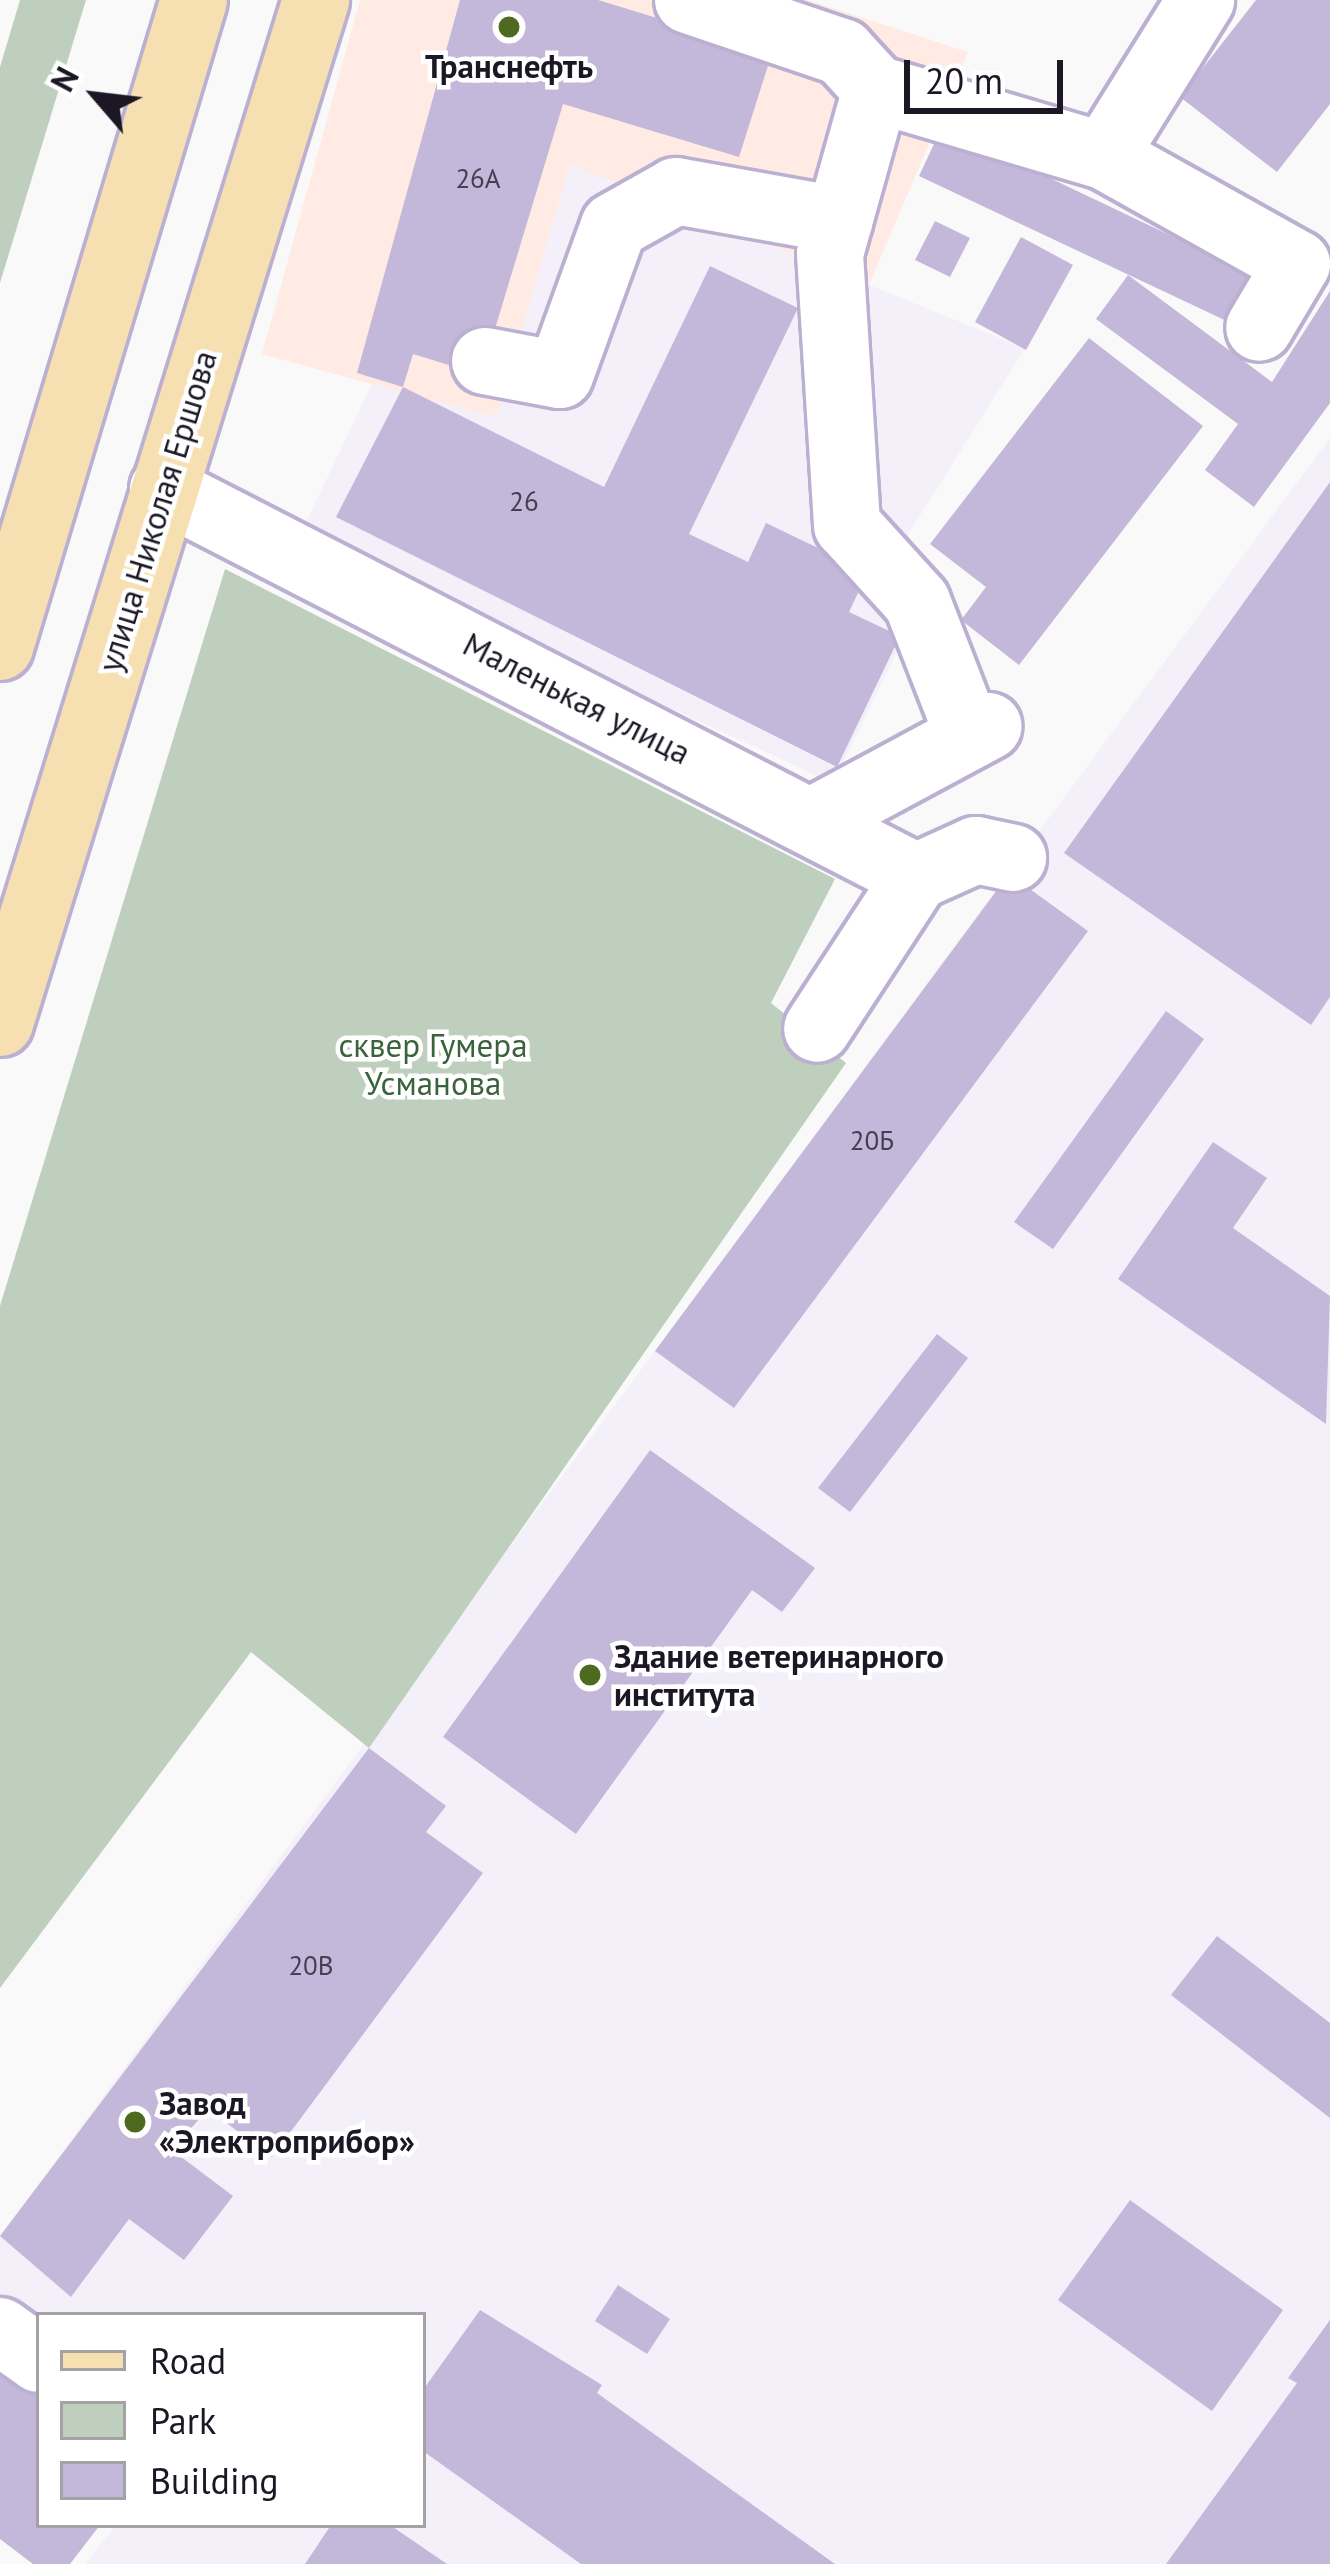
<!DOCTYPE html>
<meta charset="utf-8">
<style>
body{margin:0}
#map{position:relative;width:1330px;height:2564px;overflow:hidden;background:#f9f9f9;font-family:"PT Sans",sans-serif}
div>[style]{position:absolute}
.commercial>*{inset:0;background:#ffebe3}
.built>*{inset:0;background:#f3f0f9}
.green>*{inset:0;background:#bfcfbe}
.building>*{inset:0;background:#c3b8da}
.roads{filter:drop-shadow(3px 0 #bbb0d1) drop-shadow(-3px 0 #bbb0d1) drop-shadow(0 3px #bbb0d1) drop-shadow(0 -3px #bbb0d1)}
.minor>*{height:66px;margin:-33px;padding:0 33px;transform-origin:33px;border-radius:33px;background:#fff}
.major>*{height:66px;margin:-33px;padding:0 33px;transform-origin:33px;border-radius:33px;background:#f6e0b2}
.dots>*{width:33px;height:33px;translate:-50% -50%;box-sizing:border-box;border:6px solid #fff;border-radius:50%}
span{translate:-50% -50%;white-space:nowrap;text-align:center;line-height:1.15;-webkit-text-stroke:9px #fff;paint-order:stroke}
.number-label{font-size:27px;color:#453f52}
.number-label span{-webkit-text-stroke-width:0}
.poi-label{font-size:33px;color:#1b1724;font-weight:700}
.left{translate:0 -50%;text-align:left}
.street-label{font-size:33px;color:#1b1724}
.park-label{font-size:33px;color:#3a623b}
.legend{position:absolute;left:36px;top:2312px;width:390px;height:216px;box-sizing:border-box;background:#fff;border:3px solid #a4a2a7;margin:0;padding:15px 21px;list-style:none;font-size:36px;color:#1b1724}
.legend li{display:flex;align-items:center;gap:24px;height:60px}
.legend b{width:60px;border:3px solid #a4a2a7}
.north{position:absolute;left:36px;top:36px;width:120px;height:120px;-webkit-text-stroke:9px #fff;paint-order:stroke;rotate:298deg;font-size:33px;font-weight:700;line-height:48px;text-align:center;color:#1b1724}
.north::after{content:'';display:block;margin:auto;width:42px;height:54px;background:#1b1724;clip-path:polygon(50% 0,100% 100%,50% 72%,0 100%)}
.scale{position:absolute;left:904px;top:60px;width:159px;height:54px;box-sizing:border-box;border:6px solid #1b1724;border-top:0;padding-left:15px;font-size:36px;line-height:42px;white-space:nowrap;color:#1b1724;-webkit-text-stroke:9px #fff;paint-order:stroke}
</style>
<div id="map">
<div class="commercial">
<div style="clip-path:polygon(360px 0,808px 0,968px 52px,869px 285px,570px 165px,496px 418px,262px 354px)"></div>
</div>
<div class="built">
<div style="clip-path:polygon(570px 164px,1025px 348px,901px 546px,909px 627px,833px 783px,299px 537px,372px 384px,496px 417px)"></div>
<div style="clip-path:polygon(1330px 438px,1330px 2564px,85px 2564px,116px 2525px,423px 2525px,423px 2315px,39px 2315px,39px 2337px,0 2309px,0 2236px)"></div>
</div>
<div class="green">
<div style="clip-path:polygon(20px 0,86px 0,0 283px,0 67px)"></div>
<div style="clip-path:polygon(225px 569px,835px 879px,771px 1003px,846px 1063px,369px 1748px,251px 1652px,0 1988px,0 1306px)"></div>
</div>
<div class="building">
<div style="clip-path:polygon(460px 0,598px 0,772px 53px,739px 157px,563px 104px,481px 375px,413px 354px,403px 387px,357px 373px)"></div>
<div style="clip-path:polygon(1256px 0,1330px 0,1330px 104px,1277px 172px,1180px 97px)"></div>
<div style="clip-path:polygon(942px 127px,1256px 276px,1233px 324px,919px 176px)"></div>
<div style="clip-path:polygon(935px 221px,970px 238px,950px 277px,915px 260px)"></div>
<div style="clip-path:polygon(1021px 237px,1073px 265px,1026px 350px,975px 322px)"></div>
<div style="clip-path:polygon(710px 266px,798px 308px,689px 534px,748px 562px,766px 523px,868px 572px,849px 612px,900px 636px,837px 767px,336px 517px,403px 387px,604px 487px)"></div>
<div style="clip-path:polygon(1128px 275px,1272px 382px,1330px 291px,1330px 403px,1254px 507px,1205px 470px,1238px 424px,1096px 319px)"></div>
<div style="clip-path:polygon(1089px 338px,1203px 426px,1019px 665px,961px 620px,986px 587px,930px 544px)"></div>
<div style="clip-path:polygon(1330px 482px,1330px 997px,1311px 1025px,1064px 853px)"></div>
<div style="clip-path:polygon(1009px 874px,1088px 931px,734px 1408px,655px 1351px)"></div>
<div style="clip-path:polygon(1166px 1011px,1204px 1039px,1053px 1249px,1014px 1222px)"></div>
<div style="clip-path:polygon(1213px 1142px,1267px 1178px,1233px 1228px,1330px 1296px,1326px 1424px,1118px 1279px)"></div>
<div style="clip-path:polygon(937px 1334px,968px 1358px,850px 1512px,818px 1488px)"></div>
<div style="clip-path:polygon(650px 1450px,815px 1568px,782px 1612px,752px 1590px,576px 1834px,443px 1737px)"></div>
<div style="clip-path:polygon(369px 1748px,446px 1806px,426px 1832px,483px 1873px,272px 2157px,208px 2109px,172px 2150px,233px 2196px,184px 2260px,129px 2219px,71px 2297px,0 2236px)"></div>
<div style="clip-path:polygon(1217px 1936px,1330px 2023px,1330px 2118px,1171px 1995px)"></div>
<div style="clip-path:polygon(1130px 2200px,1283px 2310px,1212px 2411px,1058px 2300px)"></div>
<div style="clip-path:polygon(618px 2285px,670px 2319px,647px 2354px,595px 2321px)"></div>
<div style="clip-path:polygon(480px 2310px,602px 2385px,597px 2393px,835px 2564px,581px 2564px,423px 2451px,423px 2390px)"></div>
<div style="clip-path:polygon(1330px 2320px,1330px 2564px,1166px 2564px,1297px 2383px,1288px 2378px)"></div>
<div style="clip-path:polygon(0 2362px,39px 2392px,39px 2525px,100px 2525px,70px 2564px,33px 2564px,0 2539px)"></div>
<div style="clip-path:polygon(331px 2525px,390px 2525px,447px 2564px,305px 2564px)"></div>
</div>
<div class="roads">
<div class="minor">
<div style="left:688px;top:0;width:163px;rotate:18.7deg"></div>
<div style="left:842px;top:52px;width:50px;rotate:47.4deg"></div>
<div style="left:876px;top:89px;width:171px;rotate:105.6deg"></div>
<div style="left:830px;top:254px;width:272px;rotate:86.4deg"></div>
<div style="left:847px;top:525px;width:104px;rotate:47.7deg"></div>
<div style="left:917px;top:602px;width:144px;rotate:68.8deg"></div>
<div style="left:876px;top:89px;width:238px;rotate:16.4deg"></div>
<div style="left:1104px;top:156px;width:221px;rotate:29.2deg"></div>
<div style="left:1297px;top:264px;width:74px;rotate:120.7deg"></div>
<div style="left:1104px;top:156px;width:184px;rotate:-58.1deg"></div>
<div style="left:485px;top:361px;width:76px;rotate:10.6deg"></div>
<div style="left:560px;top:375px;width:158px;rotate:-70.1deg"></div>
<div style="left:614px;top:226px;width:71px;rotate:-29.4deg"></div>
<div style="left:676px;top:191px;width:166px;rotate:10.1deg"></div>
<div style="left:163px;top:489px;width:847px;rotate:27.26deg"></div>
<div style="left:916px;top:877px;width:181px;rotate:123.1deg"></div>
<div style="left:816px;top:819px;width:196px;rotate:-28.3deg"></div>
<div style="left:916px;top:877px;width:66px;rotate:-24.2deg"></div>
<div style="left:976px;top:850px;width:38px;rotate:12deg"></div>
<div style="left:0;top:2331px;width:48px;rotate:35.7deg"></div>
</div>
<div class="major">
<div style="left:0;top:647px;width:675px;rotate:-73.31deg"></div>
<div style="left:0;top:1023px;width:1071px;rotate:-72.83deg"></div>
</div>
</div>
<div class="dots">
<div style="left:509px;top:27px;background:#4d6a1e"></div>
<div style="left:590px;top:1675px;background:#4d6a1e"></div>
<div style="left:135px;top:2122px;background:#4d6a1e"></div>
</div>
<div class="number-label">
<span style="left:478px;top:179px">26А</span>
<span style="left:524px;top:502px">26</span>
<span style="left:872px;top:1141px">20Б</span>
<span style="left:311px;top:1966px">20В</span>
</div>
<div class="poi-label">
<span style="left:509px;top:66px">Транснефть</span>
<span class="left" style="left:614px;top:1675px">Здание ветеринарного<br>института</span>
<span class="left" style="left:159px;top:2122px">Завод<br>«Электроприбор»</span>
</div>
<div class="street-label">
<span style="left:157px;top:511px;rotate:-73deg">улица Николая Ершова</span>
<span style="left:577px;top:698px;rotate:27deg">Маленькая улица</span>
</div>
<div class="park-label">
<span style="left:433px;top:1064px">сквер Гумера<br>Усманова</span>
</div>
<ul class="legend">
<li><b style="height:15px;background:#f6e0b2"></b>Road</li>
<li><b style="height:33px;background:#bfcfbe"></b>Park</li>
<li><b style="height:33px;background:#c3b8da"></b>Building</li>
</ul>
<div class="north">N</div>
<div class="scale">20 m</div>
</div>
